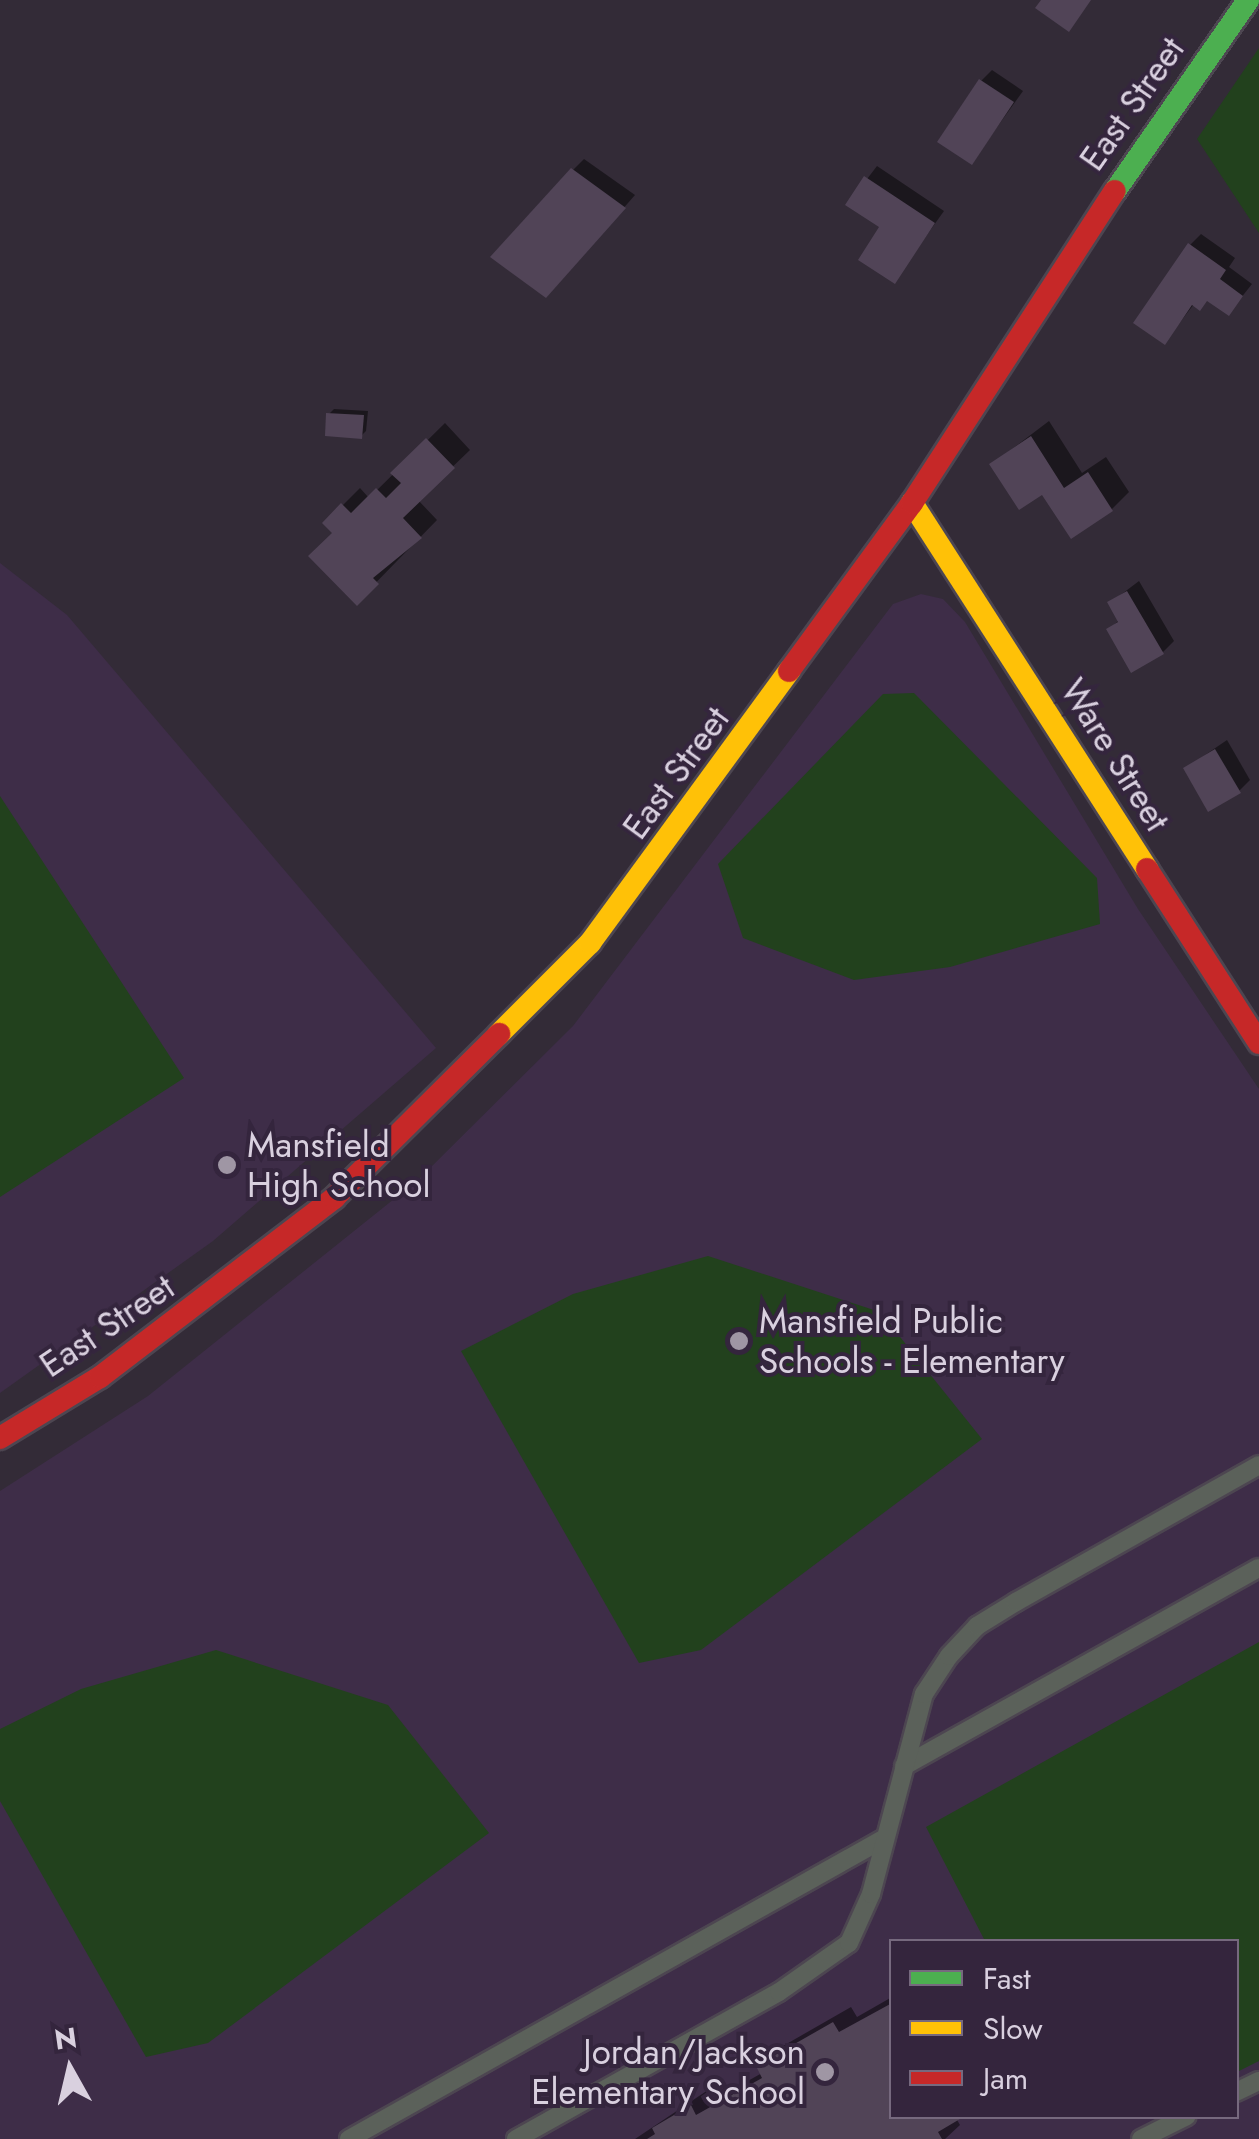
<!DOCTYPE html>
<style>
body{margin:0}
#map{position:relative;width:1259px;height:2139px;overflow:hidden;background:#332b37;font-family:Jost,sans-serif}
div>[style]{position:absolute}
.built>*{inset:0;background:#3e2d48}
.green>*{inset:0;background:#22411d}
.shadow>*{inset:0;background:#0007}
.building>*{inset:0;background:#514457}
.roads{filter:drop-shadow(2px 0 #4d4651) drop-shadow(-2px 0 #4d4651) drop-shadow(0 2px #4d4651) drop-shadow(0 -2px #4d4651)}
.lane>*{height:18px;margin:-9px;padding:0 9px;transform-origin:9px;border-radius:9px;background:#5b615a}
.fast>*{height:22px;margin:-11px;padding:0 11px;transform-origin:11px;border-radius:11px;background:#4caf50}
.slow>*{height:22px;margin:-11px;padding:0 11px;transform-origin:11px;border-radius:11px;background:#ffc107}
.jam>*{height:22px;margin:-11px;padding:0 11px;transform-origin:11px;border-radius:11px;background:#c62828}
.dots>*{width:28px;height:28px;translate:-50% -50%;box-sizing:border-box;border:5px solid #34253d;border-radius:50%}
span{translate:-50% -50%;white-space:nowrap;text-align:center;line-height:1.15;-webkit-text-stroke:8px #34253d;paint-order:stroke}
.street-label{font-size:35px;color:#d9d0df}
.poi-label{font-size:35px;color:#d9d0df}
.left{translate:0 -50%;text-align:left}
.right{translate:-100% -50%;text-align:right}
.legend{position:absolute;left:889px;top:1939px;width:350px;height:180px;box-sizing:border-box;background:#34253d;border:2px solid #76697e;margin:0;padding:12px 18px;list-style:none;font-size:30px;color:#d9d0df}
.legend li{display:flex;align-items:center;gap:20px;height:50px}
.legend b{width:50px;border:2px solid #76697e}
.north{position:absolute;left:20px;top:2019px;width:100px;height:100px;-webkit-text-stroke:8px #34253d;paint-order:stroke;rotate:352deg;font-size:28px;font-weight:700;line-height:40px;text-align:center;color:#d9d0df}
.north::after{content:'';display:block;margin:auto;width:35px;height:45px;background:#d9d0df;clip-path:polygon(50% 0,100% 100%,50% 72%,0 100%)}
</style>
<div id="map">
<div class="built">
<div style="clip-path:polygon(0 563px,67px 615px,436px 1048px,213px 1241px,0 1393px)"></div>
<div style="clip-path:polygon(evenodd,921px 594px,943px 599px,965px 622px,1138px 909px,1259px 1089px,1259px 2139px,0 2139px,0 1491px,148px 1396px,419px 1179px,573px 1026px,893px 604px,921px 594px,892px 1942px,1236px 1942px,1236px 2116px,892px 2116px,892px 1942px)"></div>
</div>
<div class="green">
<div style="clip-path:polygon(1259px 48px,1259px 233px,1197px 139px)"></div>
<div style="clip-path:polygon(914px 693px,1097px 878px,1100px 924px,950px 967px,854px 980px,743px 938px,718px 864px,883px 694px)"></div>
<div style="clip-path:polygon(0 796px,184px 1078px,0 1197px)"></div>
<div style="clip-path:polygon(708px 1256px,880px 1312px,982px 1439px,701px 1650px,639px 1663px,461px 1351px,573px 1294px)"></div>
<div style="clip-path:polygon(1259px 1642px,1259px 2061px,1237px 2072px,1236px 1942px,985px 1941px,926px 1827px)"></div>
<div style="clip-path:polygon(216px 1650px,388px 1705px,489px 1833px,208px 2043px,146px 2057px,0 1801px,0 1729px,81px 1689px)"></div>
</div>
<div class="shadow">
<div style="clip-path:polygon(992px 70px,1023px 91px,972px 162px,981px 81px)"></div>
<div style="clip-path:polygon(584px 159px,635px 195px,557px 284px,573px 170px)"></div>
<div style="clip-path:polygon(877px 166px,944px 211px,894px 281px,882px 226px,848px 204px)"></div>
<div style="clip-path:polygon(1201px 234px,1235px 258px,1229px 267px,1252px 284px,1229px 313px,1209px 299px,1194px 304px,1165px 342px,1190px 245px)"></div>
<div style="clip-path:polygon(334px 409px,368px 411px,366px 431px,361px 436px,329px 414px)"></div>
<div style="clip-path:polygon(1049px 421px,1082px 473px,1106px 457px,1129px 492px,1112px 509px,1043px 492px,992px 464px)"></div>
<div style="clip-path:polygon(445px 423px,470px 450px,418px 500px,437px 520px,357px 602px,335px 533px,325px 523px,360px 488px,369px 498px)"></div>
<div style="clip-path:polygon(1139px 581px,1174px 641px,1163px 652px,1109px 630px,1120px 619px,1110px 603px)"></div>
<div style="clip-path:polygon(1227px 740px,1250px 780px,1239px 791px,1186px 768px)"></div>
<div style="clip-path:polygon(892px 1997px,892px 2116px,956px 2118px,960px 2125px,945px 2139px,635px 2139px,708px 2090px,714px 2100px,762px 2073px,759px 2066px,776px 2050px,851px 2007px,857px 2017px)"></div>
</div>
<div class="building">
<div style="clip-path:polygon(1041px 0,1091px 0,1069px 32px,1035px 8px)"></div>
<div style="clip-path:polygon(979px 79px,1014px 102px,972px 165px,937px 142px)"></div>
<div style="clip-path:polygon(571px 168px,626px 208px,546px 298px,490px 257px)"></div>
<div style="clip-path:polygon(864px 176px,935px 223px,895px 284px,858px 260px,879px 227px,845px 205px)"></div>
<div style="clip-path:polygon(1188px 243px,1226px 270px,1220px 279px,1243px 296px,1229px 316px,1207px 301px,1200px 311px,1192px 305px,1165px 345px,1133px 323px)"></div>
<div style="clip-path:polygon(326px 413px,364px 415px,362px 439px,325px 436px)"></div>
<div style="clip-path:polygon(1031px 436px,1064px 488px,1088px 472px,1113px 511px,1071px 539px,1042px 495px,1019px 510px,989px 464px)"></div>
<div style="clip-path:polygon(426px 438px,455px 468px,403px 518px,422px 538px,373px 578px,379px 584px,357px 606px,308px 556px,332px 533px,322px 523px,341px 503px,351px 513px,376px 488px,386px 498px,401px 483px,390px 473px)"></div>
<div style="clip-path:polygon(1127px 591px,1164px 654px,1131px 673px,1106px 629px,1118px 622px,1107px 602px)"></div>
<div style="clip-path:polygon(1215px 749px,1241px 793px,1208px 812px,1183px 768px)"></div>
<div style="clip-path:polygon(892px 2003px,892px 2116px,965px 2116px,938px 2132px,942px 2139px,647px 2139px,655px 2134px,652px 2128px,691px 2105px,696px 2115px,762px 2078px,756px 2066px,833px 2022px,839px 2032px)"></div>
</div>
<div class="roads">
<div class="lane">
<div style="left:904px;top:1766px;width:406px;rotate:-29.2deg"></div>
<div style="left:1236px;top:2092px;width:25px;rotate:-26deg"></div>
<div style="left:349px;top:2139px;width:615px;rotate:-29.32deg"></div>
<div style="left:516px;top:2139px;width:301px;rotate:-29.2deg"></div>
<div style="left:779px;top:1992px;width:85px;rotate:-35deg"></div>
<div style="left:849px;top:1943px;width:54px;rotate:-65.8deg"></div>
<div style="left:871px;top:1894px;width:207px;rotate:-75.2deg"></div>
<div style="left:924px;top:1694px;width:45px;rotate:-56.7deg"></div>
<div style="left:949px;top:1656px;width:41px;rotate:-47deg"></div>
<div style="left:977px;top:1626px;width:46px;rotate:-31.6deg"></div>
<div style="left:1016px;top:1602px;width:279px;rotate:-29.4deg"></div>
<div style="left:1141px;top:2139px;width:51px;rotate:-26.6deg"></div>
</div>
<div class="fast">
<div style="left:1115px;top:191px;width:233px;rotate:-55.1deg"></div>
</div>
<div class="slow">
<div style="left:912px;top:503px;width:435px;rotate:57.3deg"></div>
<div style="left:499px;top:1034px;width:129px;rotate:-45deg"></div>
<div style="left:590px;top:943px;width:337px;rotate:-53.8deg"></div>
</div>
<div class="jam">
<div style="left:789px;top:671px;width:208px;rotate:-53.8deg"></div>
<div style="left:912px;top:503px;width:372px;rotate:-57deg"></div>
<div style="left:1147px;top:869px;width:207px;rotate:57.2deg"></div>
<div style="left:0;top:1438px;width:117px;rotate:-31.4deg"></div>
<div style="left:100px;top:1377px;width:295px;rotate:-37.4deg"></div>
<div style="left:334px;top:1198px;width:233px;rotate:-44.8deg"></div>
</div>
</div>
<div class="dots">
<div style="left:227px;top:1165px;background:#9f96a4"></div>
<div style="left:739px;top:1341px;background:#9f96a4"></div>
<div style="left:825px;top:2072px;background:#9f96a4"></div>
</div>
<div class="street-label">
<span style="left:1132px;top:104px;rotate:-55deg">East Street</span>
<span style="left:1115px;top:755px;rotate:58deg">Ware Street</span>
<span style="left:676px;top:773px;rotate:-54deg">East Street</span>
<span style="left:107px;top:1326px;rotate:-34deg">East Street</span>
</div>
<div class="poi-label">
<span class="left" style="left:247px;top:1165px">Mansfield<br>High School</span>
<span class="left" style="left:759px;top:1341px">Mansfield Public<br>Schools - Elementary</span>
<span class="right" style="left:805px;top:2072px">Jordan/Jackson<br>Elementary School</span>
</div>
<ul class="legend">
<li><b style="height:12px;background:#4caf50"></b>Fast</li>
<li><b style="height:12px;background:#ffc107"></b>Slow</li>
<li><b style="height:12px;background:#c62828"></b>Jam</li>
</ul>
<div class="north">N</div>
</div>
